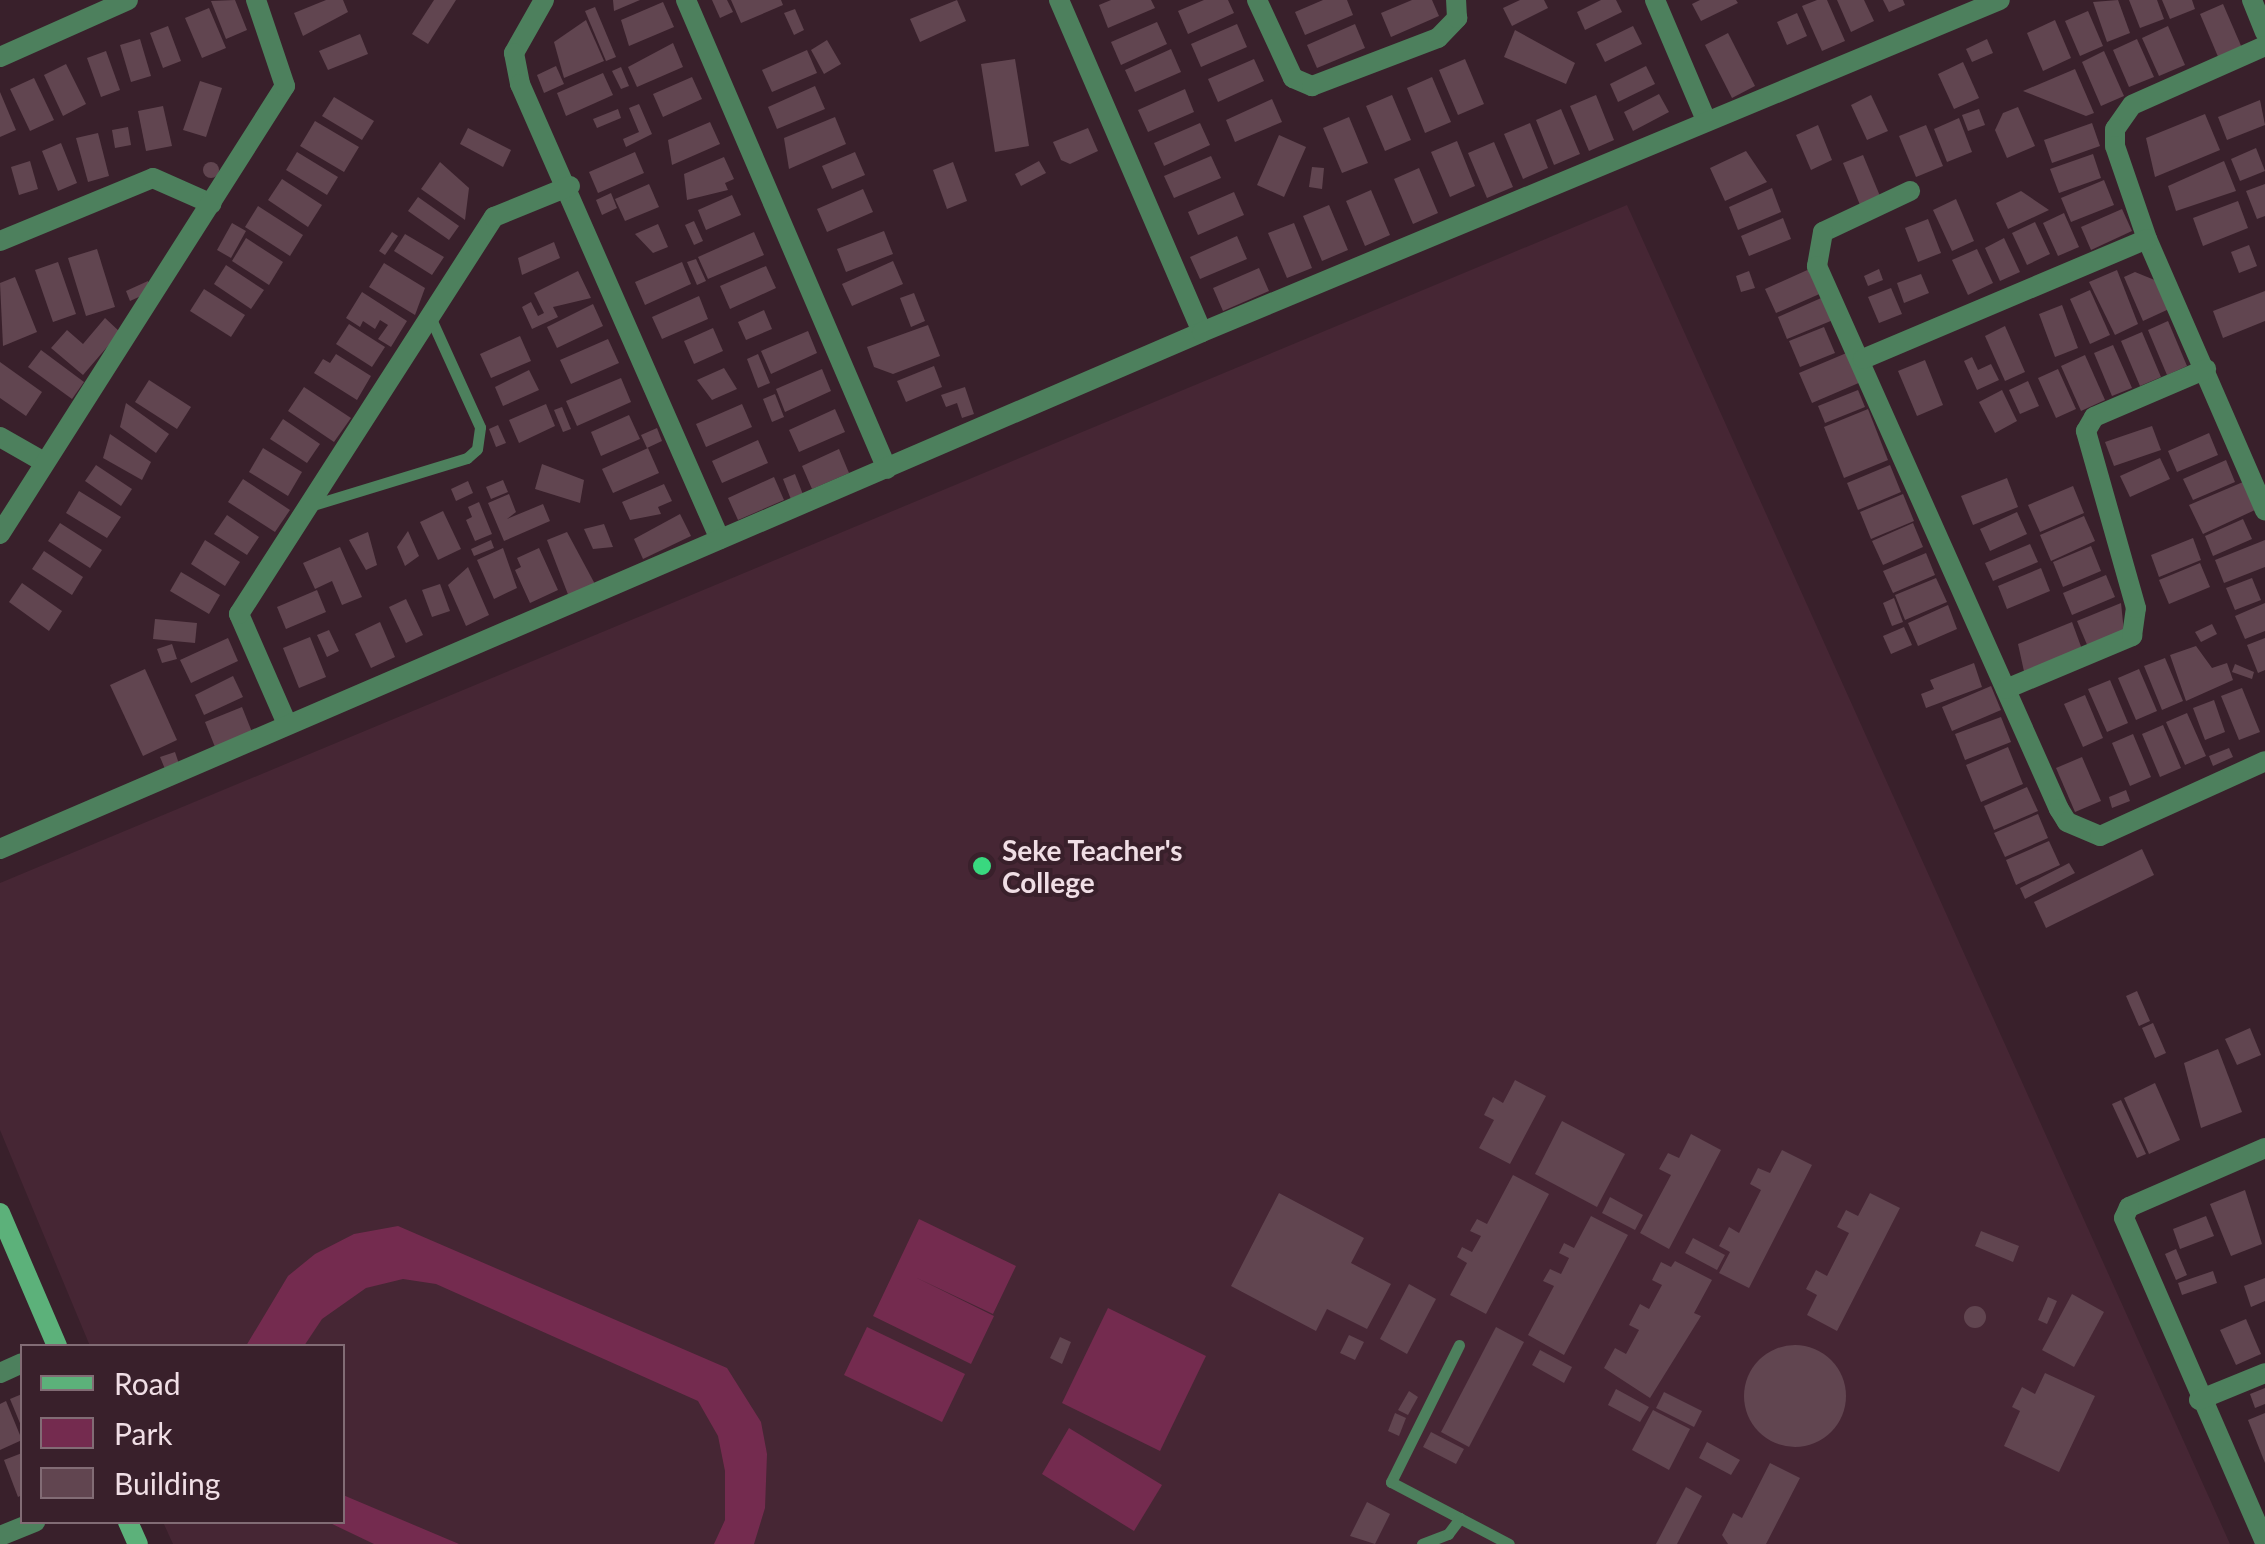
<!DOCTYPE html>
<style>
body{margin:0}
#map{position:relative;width:2265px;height:1544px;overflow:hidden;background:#39202b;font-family:Lato,sans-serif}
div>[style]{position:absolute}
.built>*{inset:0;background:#462634}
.green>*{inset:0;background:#742b4f}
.building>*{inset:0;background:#614550}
.round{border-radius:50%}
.lane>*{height:11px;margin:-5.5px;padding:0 5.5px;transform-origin:5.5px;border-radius:5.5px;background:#4d805d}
.street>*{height:20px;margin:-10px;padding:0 10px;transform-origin:10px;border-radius:10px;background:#4d805d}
.secondary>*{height:20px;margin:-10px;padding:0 10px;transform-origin:10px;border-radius:10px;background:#5cb17a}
.dots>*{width:28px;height:28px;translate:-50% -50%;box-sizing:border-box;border:5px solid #39202b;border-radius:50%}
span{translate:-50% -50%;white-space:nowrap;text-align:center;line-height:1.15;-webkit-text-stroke:8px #39202b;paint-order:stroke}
.poi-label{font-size:28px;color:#f0dee5;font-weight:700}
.left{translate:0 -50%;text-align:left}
.legend{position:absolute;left:20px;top:1344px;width:325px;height:180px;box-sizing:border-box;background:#39202b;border:2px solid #826c75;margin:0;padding:12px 18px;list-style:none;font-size:30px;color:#f0dee5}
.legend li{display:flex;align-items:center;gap:20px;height:50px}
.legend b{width:50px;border:2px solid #826c75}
</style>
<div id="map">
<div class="built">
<div style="clip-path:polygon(1627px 205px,2230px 1544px,173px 1544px,163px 1522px,342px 1522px,342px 1346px,90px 1346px,0 1130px,0 883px)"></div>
</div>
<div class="green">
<div style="clip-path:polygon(919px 1219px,1016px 1266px,993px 1314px,915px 1277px,994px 1316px,971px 1364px,873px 1316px)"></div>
<div style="clip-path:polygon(398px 1226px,727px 1368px,761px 1422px,767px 1454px,765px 1508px,754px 1544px,714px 1544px,725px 1520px,725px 1471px,718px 1436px,698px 1401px,436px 1284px,403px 1279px,366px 1288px,322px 1319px,304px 1346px,246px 1346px,288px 1276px,315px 1254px,354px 1234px)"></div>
<div style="clip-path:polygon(1108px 1308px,1206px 1356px,1160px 1451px,1062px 1403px)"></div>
<div style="clip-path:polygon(867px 1327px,965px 1374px,942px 1422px,844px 1375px)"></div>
<div style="clip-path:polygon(1069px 1428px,1162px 1485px,1134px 1531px,1042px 1474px)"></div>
<div style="clip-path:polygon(343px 1495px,459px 1544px,374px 1544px,328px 1522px,342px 1522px)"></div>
</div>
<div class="building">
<div style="clip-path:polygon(235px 0,247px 30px,226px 39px,211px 1px)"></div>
<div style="clip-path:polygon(326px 0,343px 0,348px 12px,303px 36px,294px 13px)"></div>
<div style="clip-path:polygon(434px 0,456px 0,428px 44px,412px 34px)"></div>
<div style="clip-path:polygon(613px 0,640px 0,614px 11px)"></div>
<div style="clip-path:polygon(712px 0,727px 0,733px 12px,720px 18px)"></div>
<div style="clip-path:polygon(731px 0,781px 0,783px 5px,741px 23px)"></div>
<div style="clip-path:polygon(957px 0,966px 21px,920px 42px,910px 19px)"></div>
<div style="clip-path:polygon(1111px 0,1151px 0,1155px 8px,1108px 28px,1099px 5px)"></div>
<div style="clip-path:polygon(1204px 0,1228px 0,1234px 13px,1188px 34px,1178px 11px)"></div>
<div style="clip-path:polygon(1323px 0,1347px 0,1353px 15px,1305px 35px,1295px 12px)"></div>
<div style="clip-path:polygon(1412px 0,1432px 0,1439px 16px,1391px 37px,1381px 13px)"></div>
<div style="clip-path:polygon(1520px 0,1544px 0,1548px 8px,1512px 26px,1503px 8px)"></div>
<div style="clip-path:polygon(1601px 0,1616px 0,1622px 12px,1585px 30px,1577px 12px)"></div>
<div style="clip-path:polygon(1700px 0,1736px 0,1738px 3px,1701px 21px,1692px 4px)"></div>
<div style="clip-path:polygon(1817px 0,1827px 0,1845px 41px,1822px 51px,1802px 6px)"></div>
<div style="clip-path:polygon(1837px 0,1864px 0,1874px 21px,1851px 32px)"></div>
<div style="clip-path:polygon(1883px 0,1903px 0,1905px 5px,1889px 12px)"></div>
<div style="clip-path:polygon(2118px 0,2130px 33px,2107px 42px,2093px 2px)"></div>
<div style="clip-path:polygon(2129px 0,2157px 0,2164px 19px,2140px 28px)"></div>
<div style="clip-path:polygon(2162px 0,2192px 0,2195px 9px,2170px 19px)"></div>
<div style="clip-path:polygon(663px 2px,674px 27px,629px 46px,621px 20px)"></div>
<div style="clip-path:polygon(2223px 4px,2242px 48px,2219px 59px,2200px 14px)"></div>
<div style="clip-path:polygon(595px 7px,616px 57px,606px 61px,585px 11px)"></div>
<div style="clip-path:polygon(209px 8px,226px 48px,202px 58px,185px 18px)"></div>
<div style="clip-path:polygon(795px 9px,804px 30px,794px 35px,784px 13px)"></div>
<div style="clip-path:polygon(2088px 11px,2103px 46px,2080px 56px,2065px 21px)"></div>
<div style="clip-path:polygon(1797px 13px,1807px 36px,1787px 45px,1777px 22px)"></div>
<div style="clip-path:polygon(586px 20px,604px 61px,564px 78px,554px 42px)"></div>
<div style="clip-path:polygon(2055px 20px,2071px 58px,2043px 71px,2027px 33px)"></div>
<div style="clip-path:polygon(1157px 22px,1167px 44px,1121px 65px,1111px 42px)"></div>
<div style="clip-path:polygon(1237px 24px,1247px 47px,1201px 67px,1191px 44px)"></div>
<div style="clip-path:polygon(1355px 24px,1365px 48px,1317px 68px,1307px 45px)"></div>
<div style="clip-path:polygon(168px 26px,181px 61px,163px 68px,150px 33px)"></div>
<div style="clip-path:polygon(1633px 26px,1642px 44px,1605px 62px,1596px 44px)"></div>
<div style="clip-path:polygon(2168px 26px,2185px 65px,2159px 76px,2142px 38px)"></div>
<div style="clip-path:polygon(1515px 30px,1575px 63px,1566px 84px,1504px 57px)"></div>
<div style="clip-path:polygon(1728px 33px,1755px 86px,1732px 98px,1705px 45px)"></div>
<div style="clip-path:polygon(360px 34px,368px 54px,328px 70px,319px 51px)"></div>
<div style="clip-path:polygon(140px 39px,151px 76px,131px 82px,120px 45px)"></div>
<div style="clip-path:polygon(1987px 39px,1993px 53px,1972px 62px,1966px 49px)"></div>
<div style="clip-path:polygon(2137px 39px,2154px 77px,2129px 87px,2113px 50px)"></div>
<div style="clip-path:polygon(827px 40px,841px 64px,824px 74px,811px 50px)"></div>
<div style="clip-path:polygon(673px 43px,683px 67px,637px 87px,628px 67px)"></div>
<div style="clip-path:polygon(1171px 49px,1181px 72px,1135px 92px,1125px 70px)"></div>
<div style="clip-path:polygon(807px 50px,817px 73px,772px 92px,762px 70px)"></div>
<div style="clip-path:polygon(106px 51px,120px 90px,101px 97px,87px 58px)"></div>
<div style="clip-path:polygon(2104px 51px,2124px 96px,2101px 106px,2082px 62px)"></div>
<div style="clip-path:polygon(1015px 59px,1029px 146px,995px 152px,981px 64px)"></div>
<div style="clip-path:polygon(1254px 59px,1264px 81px,1218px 102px,1208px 79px)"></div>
<div style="clip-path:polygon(1465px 59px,1484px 104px,1458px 115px,1439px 70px)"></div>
<div style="clip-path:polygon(1963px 62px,1979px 98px,1954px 109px,1938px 74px)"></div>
<div style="clip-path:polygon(66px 64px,86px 104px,63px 116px,44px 75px)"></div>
<div style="clip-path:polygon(556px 66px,564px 84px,544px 93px,537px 75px)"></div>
<div style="clip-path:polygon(1646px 66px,1655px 84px,1618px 102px,1610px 84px)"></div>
<div style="clip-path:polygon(621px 67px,629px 86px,621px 89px,612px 71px)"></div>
<div style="clip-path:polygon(2075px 69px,2094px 113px,2086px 116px,2023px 91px)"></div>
<div style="clip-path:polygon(603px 73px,613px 95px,566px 116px,557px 93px)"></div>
<div style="clip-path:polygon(692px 77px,702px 99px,663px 117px,653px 94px)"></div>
<div style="clip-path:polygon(1432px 77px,1451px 122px,1425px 133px,1407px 88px)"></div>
<div style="clip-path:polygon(34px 78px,54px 120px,30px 131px,10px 89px)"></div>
<div style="clip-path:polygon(200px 81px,222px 88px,206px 137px,183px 130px)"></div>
<div style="clip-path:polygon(815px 86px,825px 109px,777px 129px,768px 107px)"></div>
<div style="clip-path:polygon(1185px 89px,1194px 112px,1148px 132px,1138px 110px)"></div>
<div style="clip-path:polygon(0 92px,16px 130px,0 137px)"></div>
<div style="clip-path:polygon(1659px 94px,1669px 112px,1633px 131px,1624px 112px)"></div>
<div style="clip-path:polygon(1392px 95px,1411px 140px,1385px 151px,1366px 106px)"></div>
<div style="clip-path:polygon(1596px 95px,1614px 140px,1589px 151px,1570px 106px)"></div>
<div style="clip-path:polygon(1871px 95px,1888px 131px,1867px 140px,1851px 105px)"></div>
<div style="clip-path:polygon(334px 97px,374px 121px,362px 140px,322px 116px)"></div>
<div style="clip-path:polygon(1272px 99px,1282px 122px,1235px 142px,1226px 120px)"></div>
<div style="clip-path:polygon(2260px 100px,2265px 125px,2227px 140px,2218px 117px)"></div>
<div style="clip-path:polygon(639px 104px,652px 134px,626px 147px,623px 139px,639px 132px,629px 108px)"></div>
<div style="clip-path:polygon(163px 106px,172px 146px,146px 151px,138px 111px)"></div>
<div style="clip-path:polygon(2018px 107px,2035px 146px,2007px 158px,1995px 130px,2003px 113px)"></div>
<div style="clip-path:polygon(618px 109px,621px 118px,597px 128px,593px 119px)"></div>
<div style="clip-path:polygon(1561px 109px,1580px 154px,1554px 165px,1536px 120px)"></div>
<div style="clip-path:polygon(1979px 109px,1985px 125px,1968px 131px,1962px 115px)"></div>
<div style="clip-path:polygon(2205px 114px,2220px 150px,2155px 177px,2146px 138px)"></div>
<div style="clip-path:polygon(835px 117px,846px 144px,789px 169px,784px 138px)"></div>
<div style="clip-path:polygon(1349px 117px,1368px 163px,1342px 173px,1323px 128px)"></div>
<div style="clip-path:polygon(1959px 118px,1972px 152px,1947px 162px,1934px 129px)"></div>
<div style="clip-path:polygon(315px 121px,359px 147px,344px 172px,300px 146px)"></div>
<div style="clip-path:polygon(710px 122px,720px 144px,672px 165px,668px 140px)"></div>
<div style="clip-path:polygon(1200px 123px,1210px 145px,1164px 166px,1154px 143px)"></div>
<div style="clip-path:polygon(1530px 123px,1548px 168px,1523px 179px,1504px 134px)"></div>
<div style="clip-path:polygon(2092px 123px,2100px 146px,2052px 163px,2044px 140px)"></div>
<div style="clip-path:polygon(1818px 125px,1832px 160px,1811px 170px,1796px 135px)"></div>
<div style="clip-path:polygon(1926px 125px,1943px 166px,1916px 177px,1899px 136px)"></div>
<div style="clip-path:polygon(128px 127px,131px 145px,115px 148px,112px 130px)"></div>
<div style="clip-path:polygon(468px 128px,511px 150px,503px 167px,460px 144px)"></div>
<div style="clip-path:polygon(1088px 128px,1098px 151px,1070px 164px,1061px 160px,1053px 142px)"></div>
<div style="clip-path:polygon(98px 133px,109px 176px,88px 182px,76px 138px)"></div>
<div style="clip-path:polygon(1279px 135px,1306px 147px,1284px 197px,1257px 185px)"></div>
<div style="clip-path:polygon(1457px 141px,1475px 186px,1450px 197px,1431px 152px)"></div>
<div style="clip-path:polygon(1494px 142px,1513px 187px,1487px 198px,1468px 153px)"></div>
<div style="clip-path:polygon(61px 143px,77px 183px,58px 191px,42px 151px)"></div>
<div style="clip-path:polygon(2256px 148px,2265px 171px,2240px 181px,2231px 159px)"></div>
<div style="clip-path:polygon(1746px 151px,1767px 182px,1725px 201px,1710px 168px)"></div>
<div style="clip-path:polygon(297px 152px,338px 177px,327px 195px,286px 170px)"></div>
<div style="clip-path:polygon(635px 152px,644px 173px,598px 193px,589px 172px)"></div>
<div style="clip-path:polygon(855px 152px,865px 175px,832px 189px,822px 166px)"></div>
<div style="clip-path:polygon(2093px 154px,2101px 178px,2059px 193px,2050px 169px)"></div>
<div style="clip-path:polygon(1863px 155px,1880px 196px,1860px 205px,1843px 163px)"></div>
<div style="clip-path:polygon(1211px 156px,1221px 178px,1174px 198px,1164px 176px)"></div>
<div style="clip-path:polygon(724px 157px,734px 179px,725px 183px,728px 190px,687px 200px,684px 174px)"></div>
<div style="clip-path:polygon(30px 161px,38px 189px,19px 195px,11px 167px)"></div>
<div style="clip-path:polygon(1039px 161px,1046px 173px,1021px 186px,1015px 174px)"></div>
<div style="clip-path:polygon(2224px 161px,2236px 191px,2176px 211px,2168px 186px)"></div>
<div style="clip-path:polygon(440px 162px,469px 188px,465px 220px,421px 189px)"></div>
<div style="clip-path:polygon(953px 162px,967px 201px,947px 209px,933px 170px)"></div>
<div class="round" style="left:203px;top:162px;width:16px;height:16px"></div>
<div style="clip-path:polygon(1312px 167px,1324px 168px,1322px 189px,1309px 187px)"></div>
<div style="clip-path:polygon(1419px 168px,1438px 213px,1413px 224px,1394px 179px)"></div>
<div style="clip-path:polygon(282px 179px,322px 205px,308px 227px,268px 200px)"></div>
<div style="clip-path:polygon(2104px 180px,2114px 205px,2071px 222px,2061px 198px)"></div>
<div style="clip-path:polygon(649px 184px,659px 207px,625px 221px,615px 199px)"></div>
<div style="clip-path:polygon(2265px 184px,2265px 216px,2257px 219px,2246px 191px)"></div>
<div style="clip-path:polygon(1772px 188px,1781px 212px,1738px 230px,1729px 207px)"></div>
<div style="clip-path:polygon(863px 189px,873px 212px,827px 232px,817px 209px)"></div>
<div style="clip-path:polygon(1371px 190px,1390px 235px,1365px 246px,1346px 201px)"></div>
<div style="clip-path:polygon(2021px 191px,2049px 210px,2008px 229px,1996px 203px)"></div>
<div style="clip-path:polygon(1234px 192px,1244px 215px,1198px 235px,1188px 212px)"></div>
<div style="clip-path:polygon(611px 193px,617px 208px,602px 215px,596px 200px)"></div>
<div style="clip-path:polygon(732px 195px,741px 215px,706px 230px,698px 210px)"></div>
<div style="clip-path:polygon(418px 197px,459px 226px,449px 240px,408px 211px)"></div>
<div style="clip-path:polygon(1956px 199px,1974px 241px,1952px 251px,1933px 210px)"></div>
<div style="clip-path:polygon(2238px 201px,2248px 228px,2203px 246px,2193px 218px)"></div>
<div style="clip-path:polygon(1329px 205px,1348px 250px,1322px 261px,1303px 216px)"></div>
<div style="clip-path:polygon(258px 206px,303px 235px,290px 256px,245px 227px)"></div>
<div style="clip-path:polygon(2122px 209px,2132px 231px,2091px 250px,2081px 227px)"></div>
<div style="clip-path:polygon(2064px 213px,2079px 247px,2058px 256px,2043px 223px)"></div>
<div style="clip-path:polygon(1783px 218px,1791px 239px,1749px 256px,1741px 236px)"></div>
<div style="clip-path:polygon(1928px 219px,1941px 253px,1918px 262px,1905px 228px)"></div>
<div style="clip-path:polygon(694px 221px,703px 241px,694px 245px,685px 225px)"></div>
<div style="clip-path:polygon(2035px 222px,2050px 254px,2027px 265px,2012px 233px)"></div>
<div style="clip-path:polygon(232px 223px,246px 231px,231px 258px,217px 250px)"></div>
<div style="clip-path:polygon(1294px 223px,1312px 268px,1287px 278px,1268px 233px)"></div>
<div style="clip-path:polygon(658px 224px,668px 247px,653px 253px,635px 234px)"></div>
<div style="clip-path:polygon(884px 231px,893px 254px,846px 272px,837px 249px)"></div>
<div style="clip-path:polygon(392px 232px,398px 236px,385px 255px,379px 251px)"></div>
<div style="clip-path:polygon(754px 232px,764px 255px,708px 279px,698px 257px)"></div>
<div style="clip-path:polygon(405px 234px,444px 257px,432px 275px,394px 251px)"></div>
<div style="clip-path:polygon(1237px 236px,1247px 259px,1200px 279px,1190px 257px)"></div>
<div style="clip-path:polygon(246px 238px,283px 262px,269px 285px,232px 261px)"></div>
<div style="clip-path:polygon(2004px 238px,2020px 272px,2000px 281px,1985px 248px)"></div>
<div style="clip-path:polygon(554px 242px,560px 258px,522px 275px,518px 258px)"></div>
<div style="clip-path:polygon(2249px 245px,2257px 266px,2239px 273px,2231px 252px)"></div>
<div style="clip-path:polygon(97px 249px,115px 307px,86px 316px,68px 258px)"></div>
<div style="clip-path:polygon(1977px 249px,1993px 283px,1968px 295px,1952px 260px)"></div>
<div style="clip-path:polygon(696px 259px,706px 281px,697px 285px,687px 262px)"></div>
<div style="clip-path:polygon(893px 261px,903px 284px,852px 306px,842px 284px)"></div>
<div style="clip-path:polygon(58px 262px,76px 314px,53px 322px,35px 270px)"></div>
<div style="clip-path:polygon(682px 262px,691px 284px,645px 305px,635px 282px)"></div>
<div style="clip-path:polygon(384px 263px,425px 288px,415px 315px,369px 287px)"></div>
<div style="clip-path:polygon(226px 265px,264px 290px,251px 309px,214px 284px)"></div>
<div style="clip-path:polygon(766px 266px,776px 288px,730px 309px,720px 286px)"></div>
<div style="clip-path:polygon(1814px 267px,1824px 292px,1776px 313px,1765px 289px)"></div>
<div style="clip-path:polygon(1259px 268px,1269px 291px,1223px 311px,1213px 288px)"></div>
<div style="clip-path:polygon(1879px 269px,1883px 280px,1868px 286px,1864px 276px)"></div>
<div style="clip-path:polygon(2117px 270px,2138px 324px,2115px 335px,2089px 282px)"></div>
<div style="clip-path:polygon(578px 271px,591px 298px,553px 307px,558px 317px,532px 329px,522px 307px,531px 302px,538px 316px,544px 313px,534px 293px)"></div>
<div style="clip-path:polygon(1749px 271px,1755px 288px,1741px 292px,1736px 276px)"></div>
<div style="clip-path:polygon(2135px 272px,2157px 281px,2169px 309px,2143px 321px,2124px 277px)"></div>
<div style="clip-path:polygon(1921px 274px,1929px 293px,1904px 303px,1897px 283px)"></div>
<div style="clip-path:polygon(15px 277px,37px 332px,3px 346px,0 283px)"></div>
<div style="clip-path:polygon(148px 281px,152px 291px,130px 301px,126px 291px)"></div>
<div style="clip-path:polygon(1891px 288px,1902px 314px,1879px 323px,1868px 297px)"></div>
<div style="clip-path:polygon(204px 289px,245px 315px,231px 337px,190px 311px)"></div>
<div style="clip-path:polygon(2090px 290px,2110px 335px,2090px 344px,2070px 299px)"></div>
<div style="clip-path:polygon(2265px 291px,2265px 321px,2223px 338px,2213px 311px)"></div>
<div style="clip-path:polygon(362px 292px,407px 321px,391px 347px,378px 339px,388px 325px,380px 320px,375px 329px,363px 321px,360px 327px,346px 318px)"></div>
<div style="clip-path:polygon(914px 293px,925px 321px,911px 327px,900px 298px)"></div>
<div style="clip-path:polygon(1828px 295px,1838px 318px,1787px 339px,1778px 317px)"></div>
<div style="clip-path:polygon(699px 296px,708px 319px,662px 339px,652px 317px)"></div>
<div style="clip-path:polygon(593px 304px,603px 326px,557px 348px,547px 327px)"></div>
<div style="clip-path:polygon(2062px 305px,2078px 348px,2055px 357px,2039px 314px)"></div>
<div style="clip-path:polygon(764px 310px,772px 329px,746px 340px,738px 322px)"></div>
<div style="clip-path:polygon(105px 318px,120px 332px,83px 375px,51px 348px,67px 330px,83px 344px)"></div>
<div style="clip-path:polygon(2168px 321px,2187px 366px,2167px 375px,2148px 330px)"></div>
<div style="clip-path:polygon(349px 324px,385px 347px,372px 367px,336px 344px)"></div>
<div style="clip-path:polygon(928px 325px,940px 356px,893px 374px,874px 367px,867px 347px)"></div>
<div style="clip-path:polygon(2005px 326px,2025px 372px,2005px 381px,1985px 336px)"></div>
<div style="clip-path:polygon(1824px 327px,1835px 353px,1800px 367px,1789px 341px)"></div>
<div style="clip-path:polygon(713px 328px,723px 351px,694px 364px,684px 341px)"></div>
<div style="clip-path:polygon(808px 331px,817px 353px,771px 374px,761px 351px)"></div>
<div style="clip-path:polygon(2142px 332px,2161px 377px,2140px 386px,2121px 341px)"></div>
<div style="clip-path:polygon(520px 336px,531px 361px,491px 378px,480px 354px)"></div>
<div style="clip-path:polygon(608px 339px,619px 363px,571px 384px,560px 360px)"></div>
<div style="clip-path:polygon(2113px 345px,2132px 388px,2112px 396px,2094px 353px)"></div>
<div style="clip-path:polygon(1856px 349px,1868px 379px,1812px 403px,1799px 373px)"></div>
<div style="clip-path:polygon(41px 350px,84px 382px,72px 399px,28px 367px)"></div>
<div style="clip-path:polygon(336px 354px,371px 376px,357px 400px,314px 373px,323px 359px,330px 363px)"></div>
<div style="clip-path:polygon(758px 354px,770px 383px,758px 388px,747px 359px)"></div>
<div style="clip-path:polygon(2085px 355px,2105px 400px,2081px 411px,2061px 366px)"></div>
<div style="clip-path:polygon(1972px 357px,1978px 370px,1991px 364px,1999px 380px,1977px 390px,1964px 361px)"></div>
<div style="clip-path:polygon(1925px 360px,1943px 405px,1917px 416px,1898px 371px)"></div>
<div style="clip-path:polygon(0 362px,42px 392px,26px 416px,0 398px)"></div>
<div style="clip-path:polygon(934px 366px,942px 387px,906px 402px,897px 381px)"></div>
<div style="clip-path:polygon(724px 368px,737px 389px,712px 400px,697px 380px)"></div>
<div style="clip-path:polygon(822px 369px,831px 391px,785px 412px,776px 389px)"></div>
<div style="clip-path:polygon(2058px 369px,2076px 409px,2056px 418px,2038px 378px)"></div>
<div style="clip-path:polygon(529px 370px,539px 390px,503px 406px,495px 387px)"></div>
<div style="clip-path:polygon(621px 378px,631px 402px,577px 426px,566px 401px)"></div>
<div style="clip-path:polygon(149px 380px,191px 407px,177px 429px,135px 402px)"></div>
<div style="clip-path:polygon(2028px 381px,2039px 406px,2020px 414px,2009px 390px)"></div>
<div style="clip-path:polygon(304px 387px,351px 418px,334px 442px,288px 411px)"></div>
<div style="clip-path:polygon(965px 387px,974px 414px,962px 418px,957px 403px,946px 407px,941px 395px)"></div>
<div style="clip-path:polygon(1858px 390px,1865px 407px,1825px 423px,1818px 406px)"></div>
<div style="clip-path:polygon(2002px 390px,2017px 421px,1995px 433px,1979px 402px)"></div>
<div style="clip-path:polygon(775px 394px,784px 417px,772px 422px,763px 399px)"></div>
<div style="clip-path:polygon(126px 403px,169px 434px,156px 453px,120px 427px)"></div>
<div style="clip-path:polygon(546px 404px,555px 426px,519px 443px,509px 420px)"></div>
<div style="clip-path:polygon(742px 404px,752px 427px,706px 447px,696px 424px)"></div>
<div style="clip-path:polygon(562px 407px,571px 429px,563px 432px,554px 410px)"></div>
<div style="clip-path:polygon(835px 409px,845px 432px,799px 452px,789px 430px)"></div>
<div style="clip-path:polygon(1868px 409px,1888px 460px,1844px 478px,1824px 427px)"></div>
<div style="clip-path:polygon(629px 415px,640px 439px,601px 456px,591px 432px)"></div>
<div style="clip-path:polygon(283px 419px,320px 444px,307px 463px,270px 439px)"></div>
<div style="clip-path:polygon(498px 425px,506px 443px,496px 447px,489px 429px)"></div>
<div style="clip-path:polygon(2152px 426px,2161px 450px,2114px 466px,2105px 442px)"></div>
<div style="clip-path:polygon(657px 428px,662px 441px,647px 448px,641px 435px)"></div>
<div style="clip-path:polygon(2209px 433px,2218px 455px,2177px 472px,2168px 451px)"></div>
<div style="clip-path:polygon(110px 434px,151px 462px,142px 480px,103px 458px)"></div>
<div style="clip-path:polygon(758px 440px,768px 463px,722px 483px,712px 461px)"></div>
<div style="clip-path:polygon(263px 448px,302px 472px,288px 496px,249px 472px)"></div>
<div style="clip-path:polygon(648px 448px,659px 473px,613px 493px,602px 469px)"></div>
<div style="clip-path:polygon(839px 449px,849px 473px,812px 489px,802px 466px)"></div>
<div style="clip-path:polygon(2160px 458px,2170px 479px,2130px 497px,2120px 476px)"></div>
<div style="clip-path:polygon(2226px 460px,2235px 482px,2193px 500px,2183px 479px)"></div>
<div style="clip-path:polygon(542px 464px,584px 480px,580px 503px,535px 489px)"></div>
<div style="clip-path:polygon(96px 465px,132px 489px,121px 506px,85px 481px)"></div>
<div style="clip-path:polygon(1890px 465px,1901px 492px,1858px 510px,1847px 483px)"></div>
<div style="clip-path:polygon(795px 474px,804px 497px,792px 502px,783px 479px)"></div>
<div style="clip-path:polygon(774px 477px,784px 500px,738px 520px,728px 498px)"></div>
<div style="clip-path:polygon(2007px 478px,2018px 507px,1973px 525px,1961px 496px)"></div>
<div style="clip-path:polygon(243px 479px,290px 510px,275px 532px,228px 502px)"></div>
<div style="clip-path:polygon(503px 480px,508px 492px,491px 499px,486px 487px)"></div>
<div style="clip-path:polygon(468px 481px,473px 493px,456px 501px,451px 489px)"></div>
<div style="clip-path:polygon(2243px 482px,2255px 510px,2203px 534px,2189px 505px)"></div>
<div style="clip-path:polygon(664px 484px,672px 501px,658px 507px,661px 514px,630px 520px,622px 502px)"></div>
<div style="clip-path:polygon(2073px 486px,2084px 513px,2040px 532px,2028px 505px)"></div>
<div style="clip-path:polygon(79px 491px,121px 517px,107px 538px,66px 513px)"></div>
<div style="clip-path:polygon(509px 494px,516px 512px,507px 519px,543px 504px,550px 521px,504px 541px,488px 503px)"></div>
<div style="clip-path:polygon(1903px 494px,1914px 521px,1871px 539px,1860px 512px)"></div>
<div style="clip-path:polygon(479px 502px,492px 534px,475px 541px,466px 520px,472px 517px,468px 507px)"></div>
<div style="clip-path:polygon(443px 511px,461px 549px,438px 560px,420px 522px)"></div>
<div style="clip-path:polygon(2017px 512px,2027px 534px,1990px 551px,1980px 529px)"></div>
<div style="clip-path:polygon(680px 514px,691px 536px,643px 559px,634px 539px)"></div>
<div style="clip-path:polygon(227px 515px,259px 537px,247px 555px,214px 534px)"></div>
<div style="clip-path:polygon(2084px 516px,2095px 541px,2051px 561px,2040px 535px)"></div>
<div style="clip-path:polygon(2243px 519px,2252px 539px,2213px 556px,2205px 536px)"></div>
<div style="clip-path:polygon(60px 523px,102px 550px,90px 568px,48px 541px)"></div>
<div style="clip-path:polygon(1913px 523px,1923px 547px,1883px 565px,1872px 541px)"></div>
<div style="clip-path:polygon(604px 524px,613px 547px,593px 549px,584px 529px)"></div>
<div style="clip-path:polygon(408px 531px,419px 556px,405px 566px,397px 547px)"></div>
<div style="clip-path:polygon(368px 532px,377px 565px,366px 570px,349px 540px)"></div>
<div style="clip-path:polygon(567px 532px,596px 586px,569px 597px,547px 540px)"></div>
<div style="clip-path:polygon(2193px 538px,2201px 560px,2159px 577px,2151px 555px)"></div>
<div style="clip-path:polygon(205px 540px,240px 562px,225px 586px,191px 564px)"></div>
<div style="clip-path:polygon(491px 540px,494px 548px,474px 556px,471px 549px)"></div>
<div style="clip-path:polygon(2265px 540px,2265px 567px,2224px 583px,2215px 560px)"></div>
<div style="clip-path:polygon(2030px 544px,2038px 562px,1993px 581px,1985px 563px)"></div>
<div style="clip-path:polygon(2091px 546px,2101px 571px,2063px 587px,2053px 562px)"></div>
<div style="clip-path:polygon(340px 547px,362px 597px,342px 605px,332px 581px,315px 589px,303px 563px)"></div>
<div style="clip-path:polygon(503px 548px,517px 588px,494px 599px,477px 560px)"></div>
<div style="clip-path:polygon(539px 548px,558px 590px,530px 603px,515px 570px,521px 567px,517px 558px)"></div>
<div style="clip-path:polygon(44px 551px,83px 577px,72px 595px,32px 569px)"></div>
<div style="clip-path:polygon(1926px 553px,1935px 575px,1893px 593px,1883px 571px)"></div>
<div style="clip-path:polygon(2200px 563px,2210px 587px,2169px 604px,2159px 580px)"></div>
<div style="clip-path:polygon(468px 567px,489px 615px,466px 626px,448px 585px)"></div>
<div style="clip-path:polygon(2041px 568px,2050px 591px,2007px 609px,1998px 586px)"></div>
<div style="clip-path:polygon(181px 572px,220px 595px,209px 614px,170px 591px)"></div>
<div style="clip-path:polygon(2106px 575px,2115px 597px,2072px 615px,2063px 593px)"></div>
<div style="clip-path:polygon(1936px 578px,1947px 602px,1905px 620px,1895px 595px)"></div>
<div style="clip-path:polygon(2252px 578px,2261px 600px,2235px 610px,2226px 588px)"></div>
<div style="clip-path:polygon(22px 583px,62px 611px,49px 631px,9px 602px)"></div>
<div style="clip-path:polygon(440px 584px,450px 611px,432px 617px,422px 590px)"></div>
<div style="clip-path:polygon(317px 590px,326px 612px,286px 629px,277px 607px)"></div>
<div style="clip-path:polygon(1894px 598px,1903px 622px,1892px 626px,1883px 603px)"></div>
<div style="clip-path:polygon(406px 599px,423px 635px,406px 643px,389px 607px)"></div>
<div style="clip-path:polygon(2121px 603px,2124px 632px,2088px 647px,2077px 621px)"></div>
<div style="clip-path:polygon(2265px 603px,2265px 631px,2245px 639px,2235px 616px)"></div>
<div style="clip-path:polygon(1948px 605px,1957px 629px,1918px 646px,1908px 623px)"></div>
<div style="clip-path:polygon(155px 619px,197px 623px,195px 643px,153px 639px)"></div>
<div style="clip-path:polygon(380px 622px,395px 657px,371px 668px,355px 634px)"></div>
<div style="clip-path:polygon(2072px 622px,2083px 652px,2025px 676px,2018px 644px)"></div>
<div style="clip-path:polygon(2212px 624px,2217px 634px,2201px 642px,2195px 632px)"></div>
<div style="clip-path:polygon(1904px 627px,1912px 645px,1891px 654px,1883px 636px)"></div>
<div style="clip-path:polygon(329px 630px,339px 651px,327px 657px,317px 635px)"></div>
<div style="clip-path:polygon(310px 637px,326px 677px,299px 688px,283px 648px)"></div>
<div style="clip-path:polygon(228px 638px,238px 661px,191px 683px,180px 660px)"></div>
<div style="clip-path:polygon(2265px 638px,2265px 670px,2258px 673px,2247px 645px)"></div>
<div style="clip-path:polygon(172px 644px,177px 659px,162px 663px,157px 649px)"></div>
<div style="clip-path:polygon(2196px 646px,2212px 668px,2227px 663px,2233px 680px,2186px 701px,2170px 655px)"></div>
<div style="clip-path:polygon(2165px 658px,2183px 701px,2162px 710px,2144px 666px)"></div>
<div style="clip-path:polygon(1974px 663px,1982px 687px,1926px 708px,1921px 694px,1934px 689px,1930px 680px)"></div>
<div style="clip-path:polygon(2235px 664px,2254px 672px,2252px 679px,2232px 672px)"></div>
<div style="clip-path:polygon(145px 669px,177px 740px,143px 756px,110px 685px)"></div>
<div style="clip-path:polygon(2139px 669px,2157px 711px,2136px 720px,2118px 678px)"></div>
<div style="clip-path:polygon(233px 676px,243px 697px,204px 715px,195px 695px)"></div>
<div style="clip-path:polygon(2110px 680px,2128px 723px,2107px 732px,2088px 689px)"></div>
<div style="clip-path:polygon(1991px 686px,2001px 710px,1952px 731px,1942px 707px)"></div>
<div style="clip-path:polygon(2242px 688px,2260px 732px,2239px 740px,2221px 696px)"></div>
<div style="clip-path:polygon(2085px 695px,2103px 738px,2083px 747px,2064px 704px)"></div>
<div style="clip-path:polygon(2214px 700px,2225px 732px,2205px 740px,2193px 708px)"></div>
<div style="clip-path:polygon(242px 707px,252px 732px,215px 747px,205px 722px)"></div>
<div style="clip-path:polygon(2187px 713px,2206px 756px,2185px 765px,2166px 722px)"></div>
<div style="clip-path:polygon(2001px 717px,2011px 742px,1965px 760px,1955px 734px)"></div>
<div style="clip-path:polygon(2163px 725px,2181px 768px,2160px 777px,2142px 734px)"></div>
<div style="clip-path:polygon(2133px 734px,2151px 777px,2130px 786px,2112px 743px)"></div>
<div style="clip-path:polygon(2008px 747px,2023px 784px,1981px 802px,1966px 765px)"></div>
<div style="clip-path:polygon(2229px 748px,2233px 757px,2213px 766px,2209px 756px)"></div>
<div style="clip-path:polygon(175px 752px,179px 764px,165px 769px,160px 757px)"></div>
<div style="clip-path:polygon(2082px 757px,2101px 801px,2075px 812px,2056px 768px)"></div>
<div style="clip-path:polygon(2027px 787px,2038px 811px,1994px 830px,1984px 806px)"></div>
<div style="clip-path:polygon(2126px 790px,2130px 801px,2112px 808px,2109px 797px)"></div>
<div style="clip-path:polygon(2038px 814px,2048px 838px,2005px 857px,1994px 833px)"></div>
<div style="clip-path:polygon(2049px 841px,2060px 865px,2016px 885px,2006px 860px)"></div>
<div style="clip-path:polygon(2142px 849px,2154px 875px,2046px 928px,2034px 902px)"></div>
<div style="clip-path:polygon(2069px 863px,2075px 873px,2025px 899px,2020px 888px)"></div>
<div style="clip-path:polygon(2137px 991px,2150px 1021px,2139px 1026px,2126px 996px)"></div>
<div style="clip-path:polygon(2153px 1023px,2166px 1053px,2155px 1058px,2142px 1028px)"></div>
<div style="clip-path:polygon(2250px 1028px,2261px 1055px,2237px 1065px,2225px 1039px)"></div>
<div style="clip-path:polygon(2218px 1049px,2242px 1112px,2201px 1128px,2184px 1063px)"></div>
<div style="clip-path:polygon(1515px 1080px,1546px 1096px,1510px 1164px,1479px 1148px,1494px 1120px,1484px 1115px,1493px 1097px,1503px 1103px)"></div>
<div style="clip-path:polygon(2155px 1083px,2180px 1140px,2149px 1154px,2124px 1098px)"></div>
<div style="clip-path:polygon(2121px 1100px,2146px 1154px,2137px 1158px,2112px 1104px)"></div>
<div style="clip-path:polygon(1562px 1121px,1625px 1154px,1597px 1207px,1535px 1174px)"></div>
<div style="clip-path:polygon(1691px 1134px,1721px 1150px,1669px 1249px,1640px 1233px,1671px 1175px,1659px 1169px,1668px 1153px,1679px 1158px)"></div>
<div style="clip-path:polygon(1782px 1150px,1812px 1165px,1749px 1288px,1719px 1273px,1730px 1252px,1719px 1246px,1729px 1227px,1739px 1233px,1761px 1190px,1750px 1184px,1758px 1168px,1770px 1173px)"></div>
<div style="clip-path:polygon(1513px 1175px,1549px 1194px,1486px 1314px,1450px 1295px,1467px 1263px,1457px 1257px,1462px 1247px,1472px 1252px,1481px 1236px,1470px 1231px,1477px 1219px,1487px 1224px)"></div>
<div style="clip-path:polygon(2245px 1190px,2262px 1244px,2231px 1256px,2210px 1204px)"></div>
<div style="clip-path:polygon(1279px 1193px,1364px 1238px,1351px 1263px,1391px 1284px,1367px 1329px,1327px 1309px,1316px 1331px,1231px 1286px)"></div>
<div style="clip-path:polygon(1870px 1193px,1900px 1208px,1837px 1331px,1807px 1315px,1817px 1295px,1806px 1289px,1816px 1270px,1827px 1276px,1849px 1233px,1837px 1227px,1846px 1210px,1858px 1216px)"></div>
<div style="clip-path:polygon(1610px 1197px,1643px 1215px,1635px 1230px,1602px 1213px)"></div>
<div style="clip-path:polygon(1591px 1216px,1628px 1235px,1564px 1355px,1528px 1335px,1554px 1286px,1543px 1281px,1550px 1269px,1561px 1274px,1569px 1258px,1559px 1253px,1564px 1243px,1574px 1248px)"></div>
<div style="clip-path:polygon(2206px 1216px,2214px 1236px,2180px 1249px,2173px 1229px)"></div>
<div style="clip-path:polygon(1981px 1231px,2019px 1246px,2013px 1262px,1975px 1246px)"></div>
<div style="clip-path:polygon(1693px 1238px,1725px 1255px,1717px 1270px,1685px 1253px)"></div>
<div style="clip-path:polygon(2176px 1249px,2187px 1275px,2176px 1280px,2165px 1254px)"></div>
<div style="clip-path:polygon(1675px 1261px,1712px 1280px,1694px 1313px,1701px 1316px,1650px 1398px,1604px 1368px,1615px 1348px,1626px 1354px,1639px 1330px,1629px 1325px,1640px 1304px,1649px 1309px,1662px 1285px,1652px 1280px,1661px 1262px,1671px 1267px)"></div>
<div style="clip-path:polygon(2213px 1271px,2217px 1283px,2182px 1295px,2178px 1283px)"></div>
<div style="clip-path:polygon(2265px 1278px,2265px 1301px,2251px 1307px,2244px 1286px)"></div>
<div style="clip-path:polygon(1409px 1284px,1436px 1299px,1407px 1354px,1380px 1339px)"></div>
<div style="clip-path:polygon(2072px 1294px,2104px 1312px,2074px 1367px,2042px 1350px)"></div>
<div style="clip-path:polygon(2048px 1297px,2057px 1301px,2047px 1324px,2038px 1320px)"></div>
<div class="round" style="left:1964px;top:1306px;width:22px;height:22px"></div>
<div style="clip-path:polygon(2246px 1319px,2261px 1354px,2236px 1365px,2220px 1330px)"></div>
<div style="clip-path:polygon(1496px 1327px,1524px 1342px,1469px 1447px,1441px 1432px)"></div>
<div style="clip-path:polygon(1349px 1335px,1364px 1342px,1355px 1360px,1340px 1353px)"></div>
<div style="clip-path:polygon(1060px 1337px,1071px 1342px,1062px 1364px,1050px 1358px)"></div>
<div class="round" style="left:1744px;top:1345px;width:102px;height:102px"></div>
<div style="clip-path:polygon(1540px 1350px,1572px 1367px,1564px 1383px,1532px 1365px)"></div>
<div style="clip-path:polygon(2045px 1373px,2095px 1396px,2059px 1472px,2004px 1446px,2020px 1411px,2012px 1407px,2022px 1387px,2035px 1394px)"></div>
<div style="clip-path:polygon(2265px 1388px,2265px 1404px,2255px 1408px,2250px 1394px)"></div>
<div style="clip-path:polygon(1616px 1389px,1649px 1407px,1640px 1422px,1608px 1405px)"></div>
<div style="clip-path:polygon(1409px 1391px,1418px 1397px,1408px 1415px,1398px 1410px)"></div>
<div style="clip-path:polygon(1664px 1392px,1702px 1411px,1694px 1427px,1656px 1408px)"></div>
<div style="clip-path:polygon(22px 1394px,22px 1428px,10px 1399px)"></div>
<div style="clip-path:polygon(6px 1401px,22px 1440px,0 1450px,0 1404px)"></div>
<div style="clip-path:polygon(1653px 1410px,1690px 1429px,1669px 1470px,1632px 1450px)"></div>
<div style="clip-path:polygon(1395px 1413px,1406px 1418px,1399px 1436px,1388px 1431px)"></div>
<div style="clip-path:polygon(2265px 1413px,2265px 1463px,2248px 1420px)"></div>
<div style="clip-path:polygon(1431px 1432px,1464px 1449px,1456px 1464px,1423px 1447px)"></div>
<div style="clip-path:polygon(1707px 1442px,1740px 1460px,1731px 1475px,1699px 1458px)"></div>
<div style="clip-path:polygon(22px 1453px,22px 1495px,18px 1497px,4px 1460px)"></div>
<div style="clip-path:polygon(1770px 1463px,1800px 1478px,1766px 1544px,1728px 1544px,1722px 1535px,1733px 1513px,1742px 1518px)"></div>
<div style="clip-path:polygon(1686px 1487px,1702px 1496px,1677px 1544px,1656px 1544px)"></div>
<div style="clip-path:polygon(1367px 1502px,1390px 1514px,1375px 1544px,1350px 1536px)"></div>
</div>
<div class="lane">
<div style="left:313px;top:505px;width:161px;rotate:-17deg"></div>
<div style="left:467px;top:458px;width:13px;rotate:-42deg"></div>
<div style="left:477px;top:449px;width:22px;rotate:-82deg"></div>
<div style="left:480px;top:427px;width:119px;rotate:-114.4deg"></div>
<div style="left:1459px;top:1345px;width:153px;rotate:116.4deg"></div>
<div style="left:1391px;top:1482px;width:133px;rotate:27.7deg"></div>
<div style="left:1422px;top:1544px;width:28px;rotate:-21deg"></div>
<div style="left:1448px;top:1534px;width:20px;rotate:-53deg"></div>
</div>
<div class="street">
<div style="left:544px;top:0;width:61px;rotate:119.5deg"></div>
<div style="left:514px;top:53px;width:32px;rotate:79deg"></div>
<div style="left:520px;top:84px;width:497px;rotate:66.3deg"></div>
<div style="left:686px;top:0;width:510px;rotate:66.8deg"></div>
<div style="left:1059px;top:0;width:361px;rotate:66.7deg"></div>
<div style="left:1257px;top:0;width:86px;rotate:65.2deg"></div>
<div style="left:1293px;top:78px;width:21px;rotate:23deg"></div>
<div style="left:1312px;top:86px;width:135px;rotate:-20.9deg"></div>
<div style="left:1438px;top:38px;width:28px;rotate:-46deg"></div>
<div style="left:1457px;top:18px;width:18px;rotate:-93deg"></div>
<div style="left:1655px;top:0;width:130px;rotate:67deg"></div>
<div style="left:2252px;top:0;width:35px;rotate:68deg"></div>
<div style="left:2265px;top:46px;width:145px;rotate:156.1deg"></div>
<div style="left:2132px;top:105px;width:29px;rotate:125deg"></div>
<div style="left:2115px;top:129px;width:17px;rotate:90deg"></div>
<div style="left:2115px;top:146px;width:98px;rotate:71deg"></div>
<div style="left:2147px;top:239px;width:296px;rotate:66.5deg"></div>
<div style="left:0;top:57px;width:140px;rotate:-24deg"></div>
<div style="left:1910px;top:191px;width:96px;rotate:154.8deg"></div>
<div style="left:1823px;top:232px;width:35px;rotate:100deg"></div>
<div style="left:1817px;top:266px;width:594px;rotate:65.98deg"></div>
<div style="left:2059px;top:809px;width:15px;rotate:58deg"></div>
<div style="left:2067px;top:822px;width:36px;rotate:23deg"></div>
<div style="left:2100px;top:836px;width:181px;rotate:-24.4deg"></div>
<div style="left:0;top:241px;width:165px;rotate:-22.4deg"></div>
<div style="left:153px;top:178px;width:64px;rotate:23.8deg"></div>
<div style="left:1863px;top:359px;width:308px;rotate:-22.9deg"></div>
<div style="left:0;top:437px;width:51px;rotate:29.6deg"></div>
<div style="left:0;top:534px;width:531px;rotate:-57.54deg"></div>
<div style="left:285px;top:86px;width:91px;rotate:-108.6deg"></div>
<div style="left:2006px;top:689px;width:137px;rotate:-22.8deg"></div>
<div style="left:2132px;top:636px;width:28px;rotate:-82deg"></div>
<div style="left:2136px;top:608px;width:184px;rotate:-105.8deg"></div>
<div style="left:2086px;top:431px;width:16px;rotate:-60deg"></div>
<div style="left:2094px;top:417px;width:122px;rotate:-23.2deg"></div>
<div style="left:287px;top:724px;width:120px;rotate:-113.6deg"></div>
<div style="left:239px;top:614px;width:472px;rotate:-57.3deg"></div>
<div style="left:494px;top:217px;width:82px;rotate:-22.2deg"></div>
<div style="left:0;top:849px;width:1308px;rotate:-23.27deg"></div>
<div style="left:1202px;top:332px;width:864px;rotate:-22.59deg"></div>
<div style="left:2265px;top:1148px;width:148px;rotate:156.5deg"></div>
<div style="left:2129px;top:1207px;width:12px;rotate:114deg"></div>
<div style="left:2124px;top:1218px;width:354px;rotate:66.5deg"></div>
<div style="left:0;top:1373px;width:24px;rotate:-24deg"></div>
<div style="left:2199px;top:1400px;width:71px;rotate:-22.2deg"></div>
<div style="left:0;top:1536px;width:38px;rotate:-22deg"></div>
</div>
<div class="secondary">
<div style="left:0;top:1213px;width:145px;rotate:66.8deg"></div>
<div style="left:128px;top:1522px;width:24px;rotate:66deg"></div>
</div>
<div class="dots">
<div style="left:982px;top:866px;background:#39d87f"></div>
</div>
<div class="poi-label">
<span class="left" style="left:1002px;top:866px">Seke Teacher's<br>College</span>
</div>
<ul class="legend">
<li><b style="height:12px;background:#5cb17a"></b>Road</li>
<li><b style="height:28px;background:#742b4f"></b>Park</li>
<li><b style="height:28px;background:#614550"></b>Building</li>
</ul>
</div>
